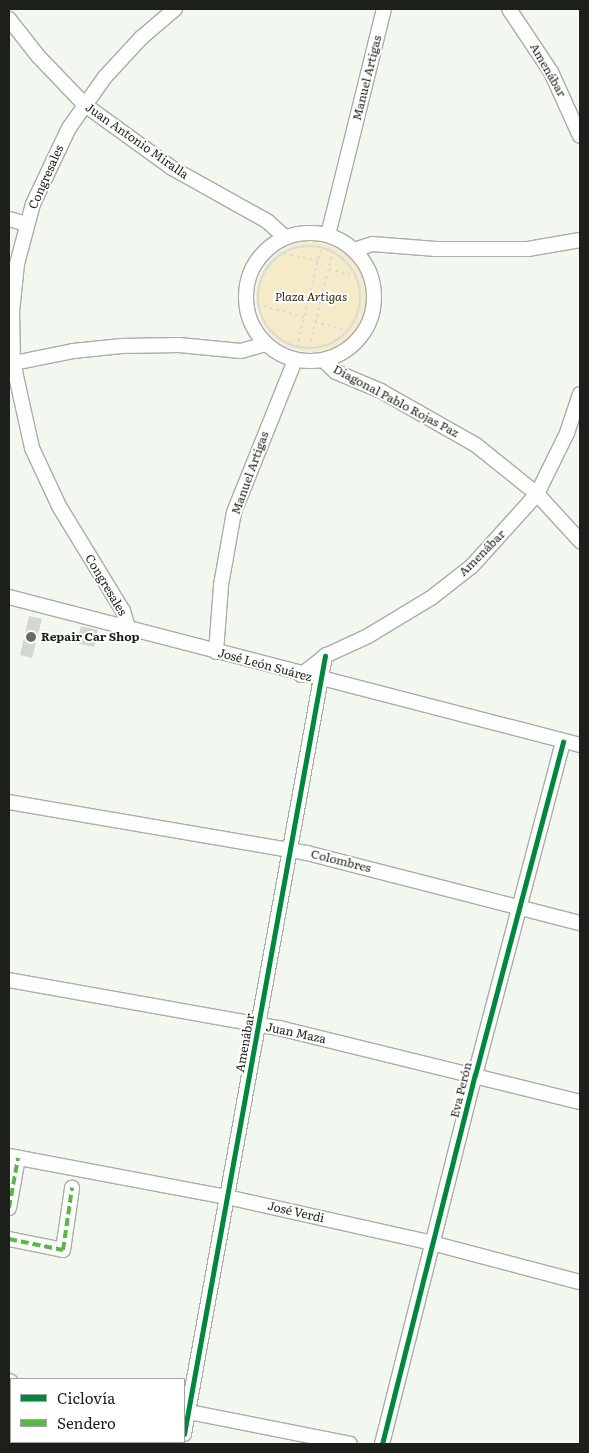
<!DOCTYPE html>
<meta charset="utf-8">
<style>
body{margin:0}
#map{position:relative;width:589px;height:1453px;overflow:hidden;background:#f2f8f0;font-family:Literata,serif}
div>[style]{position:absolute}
.green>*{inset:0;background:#f5ebc9}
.round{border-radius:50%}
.building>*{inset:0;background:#d4d7d0}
.path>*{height:2px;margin-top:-1px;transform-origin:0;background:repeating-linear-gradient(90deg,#d9dbd8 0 2.5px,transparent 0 6.5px)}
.path>.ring{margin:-1px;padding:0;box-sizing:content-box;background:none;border:2px solid #d9dbd8;border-radius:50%}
.roads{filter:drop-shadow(1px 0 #a9aea7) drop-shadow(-1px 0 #a9aea7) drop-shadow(0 1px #a9aea7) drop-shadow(0 -1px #a9aea7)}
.minor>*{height:14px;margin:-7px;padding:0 7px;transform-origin:7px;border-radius:7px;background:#fdfefd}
.minor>.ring{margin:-7px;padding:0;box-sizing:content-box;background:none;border:14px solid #fdfefd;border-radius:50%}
.quiet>*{height:4px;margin-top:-2px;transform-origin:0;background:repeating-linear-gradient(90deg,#58b947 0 8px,transparent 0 12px)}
.cycleway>*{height:5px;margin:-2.5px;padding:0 2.5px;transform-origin:2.5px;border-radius:2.5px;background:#00873e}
.dots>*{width:14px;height:14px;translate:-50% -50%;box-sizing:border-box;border:2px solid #fff;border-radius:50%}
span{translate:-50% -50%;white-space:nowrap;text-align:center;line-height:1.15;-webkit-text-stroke:4px #fff;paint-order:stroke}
.street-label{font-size:12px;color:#1c1f1a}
.park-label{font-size:12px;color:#362a09;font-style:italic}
.poi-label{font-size:12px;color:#1c1f1a;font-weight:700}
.left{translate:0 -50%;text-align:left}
.frame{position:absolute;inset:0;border:10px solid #1c1f1a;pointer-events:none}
.legend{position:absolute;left:10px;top:1378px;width:175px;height:65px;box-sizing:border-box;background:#fff;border:1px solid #a4a5a3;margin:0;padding:6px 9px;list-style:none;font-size:15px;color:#1c1f1a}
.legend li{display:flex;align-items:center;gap:10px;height:25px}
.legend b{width:25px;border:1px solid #a4a5a3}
</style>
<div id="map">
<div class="green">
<div class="round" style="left:256px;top:242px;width:110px;height:110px"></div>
</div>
<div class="building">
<div style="clip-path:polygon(29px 616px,42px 619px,32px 658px,20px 655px)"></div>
<div style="clip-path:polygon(81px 626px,98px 630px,94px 647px,76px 643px)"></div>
</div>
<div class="path">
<div class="ring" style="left:258px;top:246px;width:100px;height:100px"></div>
<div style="left:284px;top:253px;width:35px;rotate:13deg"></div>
<div style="left:329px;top:269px;width:44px;rotate:14.3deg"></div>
<div style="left:245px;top:301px;width:61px;rotate:15.2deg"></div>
<div style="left:315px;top:322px;width:33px;rotate:14deg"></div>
<div style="left:297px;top:347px;width:103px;rotate:-76.5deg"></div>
<div style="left:309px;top:348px;width:100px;rotate:-76.1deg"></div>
</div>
<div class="roads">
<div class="minor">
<div style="left:509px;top:9px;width:76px;rotate:56.3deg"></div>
<div style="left:551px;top:72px;width:70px;rotate:65.6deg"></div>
<div style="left:9px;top:19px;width:47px;rotate:51.9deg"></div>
<div style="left:38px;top:56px;width:68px;rotate:46.2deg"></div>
<div style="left:85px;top:105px;width:107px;rotate:35.9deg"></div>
<div style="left:172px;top:168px;width:109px;rotate:29.2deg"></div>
<div style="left:267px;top:221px;width:24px;rotate:42deg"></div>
<div style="left:9px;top:219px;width:19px;rotate:16deg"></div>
<div class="ring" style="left:246px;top:233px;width:114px;height:114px"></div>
<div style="left:328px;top:235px;width:233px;rotate:-76.1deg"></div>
<div style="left:354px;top:250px;width:19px;rotate:-18deg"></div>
<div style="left:372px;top:244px;width:64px;rotate:4.5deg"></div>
<div style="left:436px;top:249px;width:92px"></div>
<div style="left:528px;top:249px;width:53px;rotate:-9.8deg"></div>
<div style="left:323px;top:360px;width:18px;rotate:43deg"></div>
<div style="left:336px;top:372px;width:49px;rotate:22.9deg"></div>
<div style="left:381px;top:391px;width:109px;rotate:29.6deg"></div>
<div style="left:476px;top:445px;width:78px;rotate:38.8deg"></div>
<div style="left:537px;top:494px;width:64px;rotate:47.5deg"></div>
<div style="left:9px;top:364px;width:65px;rotate:-11.5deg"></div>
<div style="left:73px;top:351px;width:49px;rotate:-5.8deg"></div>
<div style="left:122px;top:346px;width:57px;rotate:-1deg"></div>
<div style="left:179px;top:345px;width:62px;rotate:5.5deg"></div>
<div style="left:241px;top:351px;width:26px;rotate:-16deg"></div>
<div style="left:9px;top:597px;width:590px;rotate:14.53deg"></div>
<div style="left:128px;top:628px;width:18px;rotate:-106deg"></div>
<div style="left:123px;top:611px;width:123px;rotate:-121.4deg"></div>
<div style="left:59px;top:506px;width:64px;rotate:-115deg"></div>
<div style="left:32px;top:448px;width:88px;rotate:-102.5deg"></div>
<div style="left:13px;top:362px;width:50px;rotate:-91.1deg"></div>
<div style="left:12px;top:312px;width:48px;rotate:-84.1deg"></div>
<div style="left:17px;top:264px;width:62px;rotate:-75.1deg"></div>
<div style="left:33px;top:204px;width:84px;rotate:-64.7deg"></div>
<div style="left:69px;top:128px;width:62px;rotate:-54.8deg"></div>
<div style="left:105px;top:77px;width:53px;rotate:-47.3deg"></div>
<div style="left:141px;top:38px;width:45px;rotate:-40.5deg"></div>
<div style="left:216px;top:652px;width:67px;rotate:-85.7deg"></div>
<div style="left:221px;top:585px;width:74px;rotate:-79.9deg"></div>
<div style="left:234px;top:512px;width:164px;rotate:-68.1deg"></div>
<div style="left:301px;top:675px;width:33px;rotate:-38deg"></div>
<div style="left:327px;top:655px;width:45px;rotate:-24.9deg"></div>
<div style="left:368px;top:636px;width:74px;rotate:-31.1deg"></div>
<div style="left:431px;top:598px;width:52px;rotate:-38deg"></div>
<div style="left:472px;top:566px;width:97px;rotate:-47.9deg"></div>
<div style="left:537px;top:494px;width:68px;rotate:-63.8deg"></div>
<div style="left:567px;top:433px;width:41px;rotate:-71.6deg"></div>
<div style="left:9px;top:802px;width:302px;rotate:9.7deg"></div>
<div style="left:307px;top:853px;width:282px;rotate:14.4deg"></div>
<div style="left:9px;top:980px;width:274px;rotate:10.1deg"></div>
<div style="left:279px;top:1028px;width:310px;rotate:13.8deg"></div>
<div style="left:9px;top:1156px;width:222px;rotate:10.7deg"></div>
<div style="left:227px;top:1197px;width:210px;rotate:12.6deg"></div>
<div style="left:432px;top:1243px;width:153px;rotate:14.8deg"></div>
<div style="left:9px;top:1208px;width:51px;rotate:-79.8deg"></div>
<div style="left:9px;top:1239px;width:55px;rotate:11.5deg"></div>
<div style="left:63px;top:1250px;width:63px;rotate:-81.7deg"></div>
<div style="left:9px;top:1381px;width:2px;rotate:27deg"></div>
<div style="left:184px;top:1411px;width:169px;rotate:11.2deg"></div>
<div style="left:184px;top:1434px;width:791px;rotate:-79.73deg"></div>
<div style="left:382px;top:1444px;width:381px;rotate:-75.9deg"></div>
<div style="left:475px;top:1075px;width:345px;rotate:-75.2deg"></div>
</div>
</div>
<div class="quiet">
<div style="left:9px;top:1208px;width:51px;rotate:-79.8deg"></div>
<div style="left:9px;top:1239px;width:55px;rotate:11.5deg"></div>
<div style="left:63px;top:1250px;width:63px;rotate:-81.7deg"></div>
</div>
<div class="cycleway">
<div style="left:184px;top:1434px;width:791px;rotate:-79.73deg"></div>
<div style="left:382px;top:1444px;width:381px;rotate:-75.9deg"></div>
<div style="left:475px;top:1075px;width:345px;rotate:-75.2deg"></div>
</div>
<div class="dots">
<div style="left:31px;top:637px;background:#676b65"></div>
</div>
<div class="street-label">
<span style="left:548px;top:70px;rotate:60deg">Amenábar</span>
<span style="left:367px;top:78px;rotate:-76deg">Manuel Artigas</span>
<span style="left:137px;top:141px;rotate:35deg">Juan Antonio Miralla</span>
<span style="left:46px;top:177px;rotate:-66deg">Congresales</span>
<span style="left:396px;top:401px;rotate:28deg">Diagonal Pablo Rojas Paz</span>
<span style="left:250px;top:473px;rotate:-70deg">Manuel Artigas</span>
<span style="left:482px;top:553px;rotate:-45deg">Amenábar</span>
<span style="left:106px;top:585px;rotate:59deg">Congresales</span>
<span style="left:265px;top:665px;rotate:15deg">José León Suárez</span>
<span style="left:341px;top:861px;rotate:14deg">Colombres</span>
<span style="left:296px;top:1033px;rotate:12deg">Juan Maza</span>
<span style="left:245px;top:1043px;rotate:-80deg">Amenábar</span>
<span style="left:461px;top:1090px;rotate:-76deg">Eva Perón</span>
<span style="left:296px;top:1212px;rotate:13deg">José Verdi</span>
</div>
<div class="park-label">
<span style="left:311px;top:297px">Plaza Artigas</span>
</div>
<div class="poi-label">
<span class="left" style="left:41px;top:637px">Repair Car Shop</span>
</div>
<div class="frame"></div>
<ul class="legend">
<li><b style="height:6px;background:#00873e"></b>Ciclovía</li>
<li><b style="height:6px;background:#58b947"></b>Sendero</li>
</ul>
</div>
